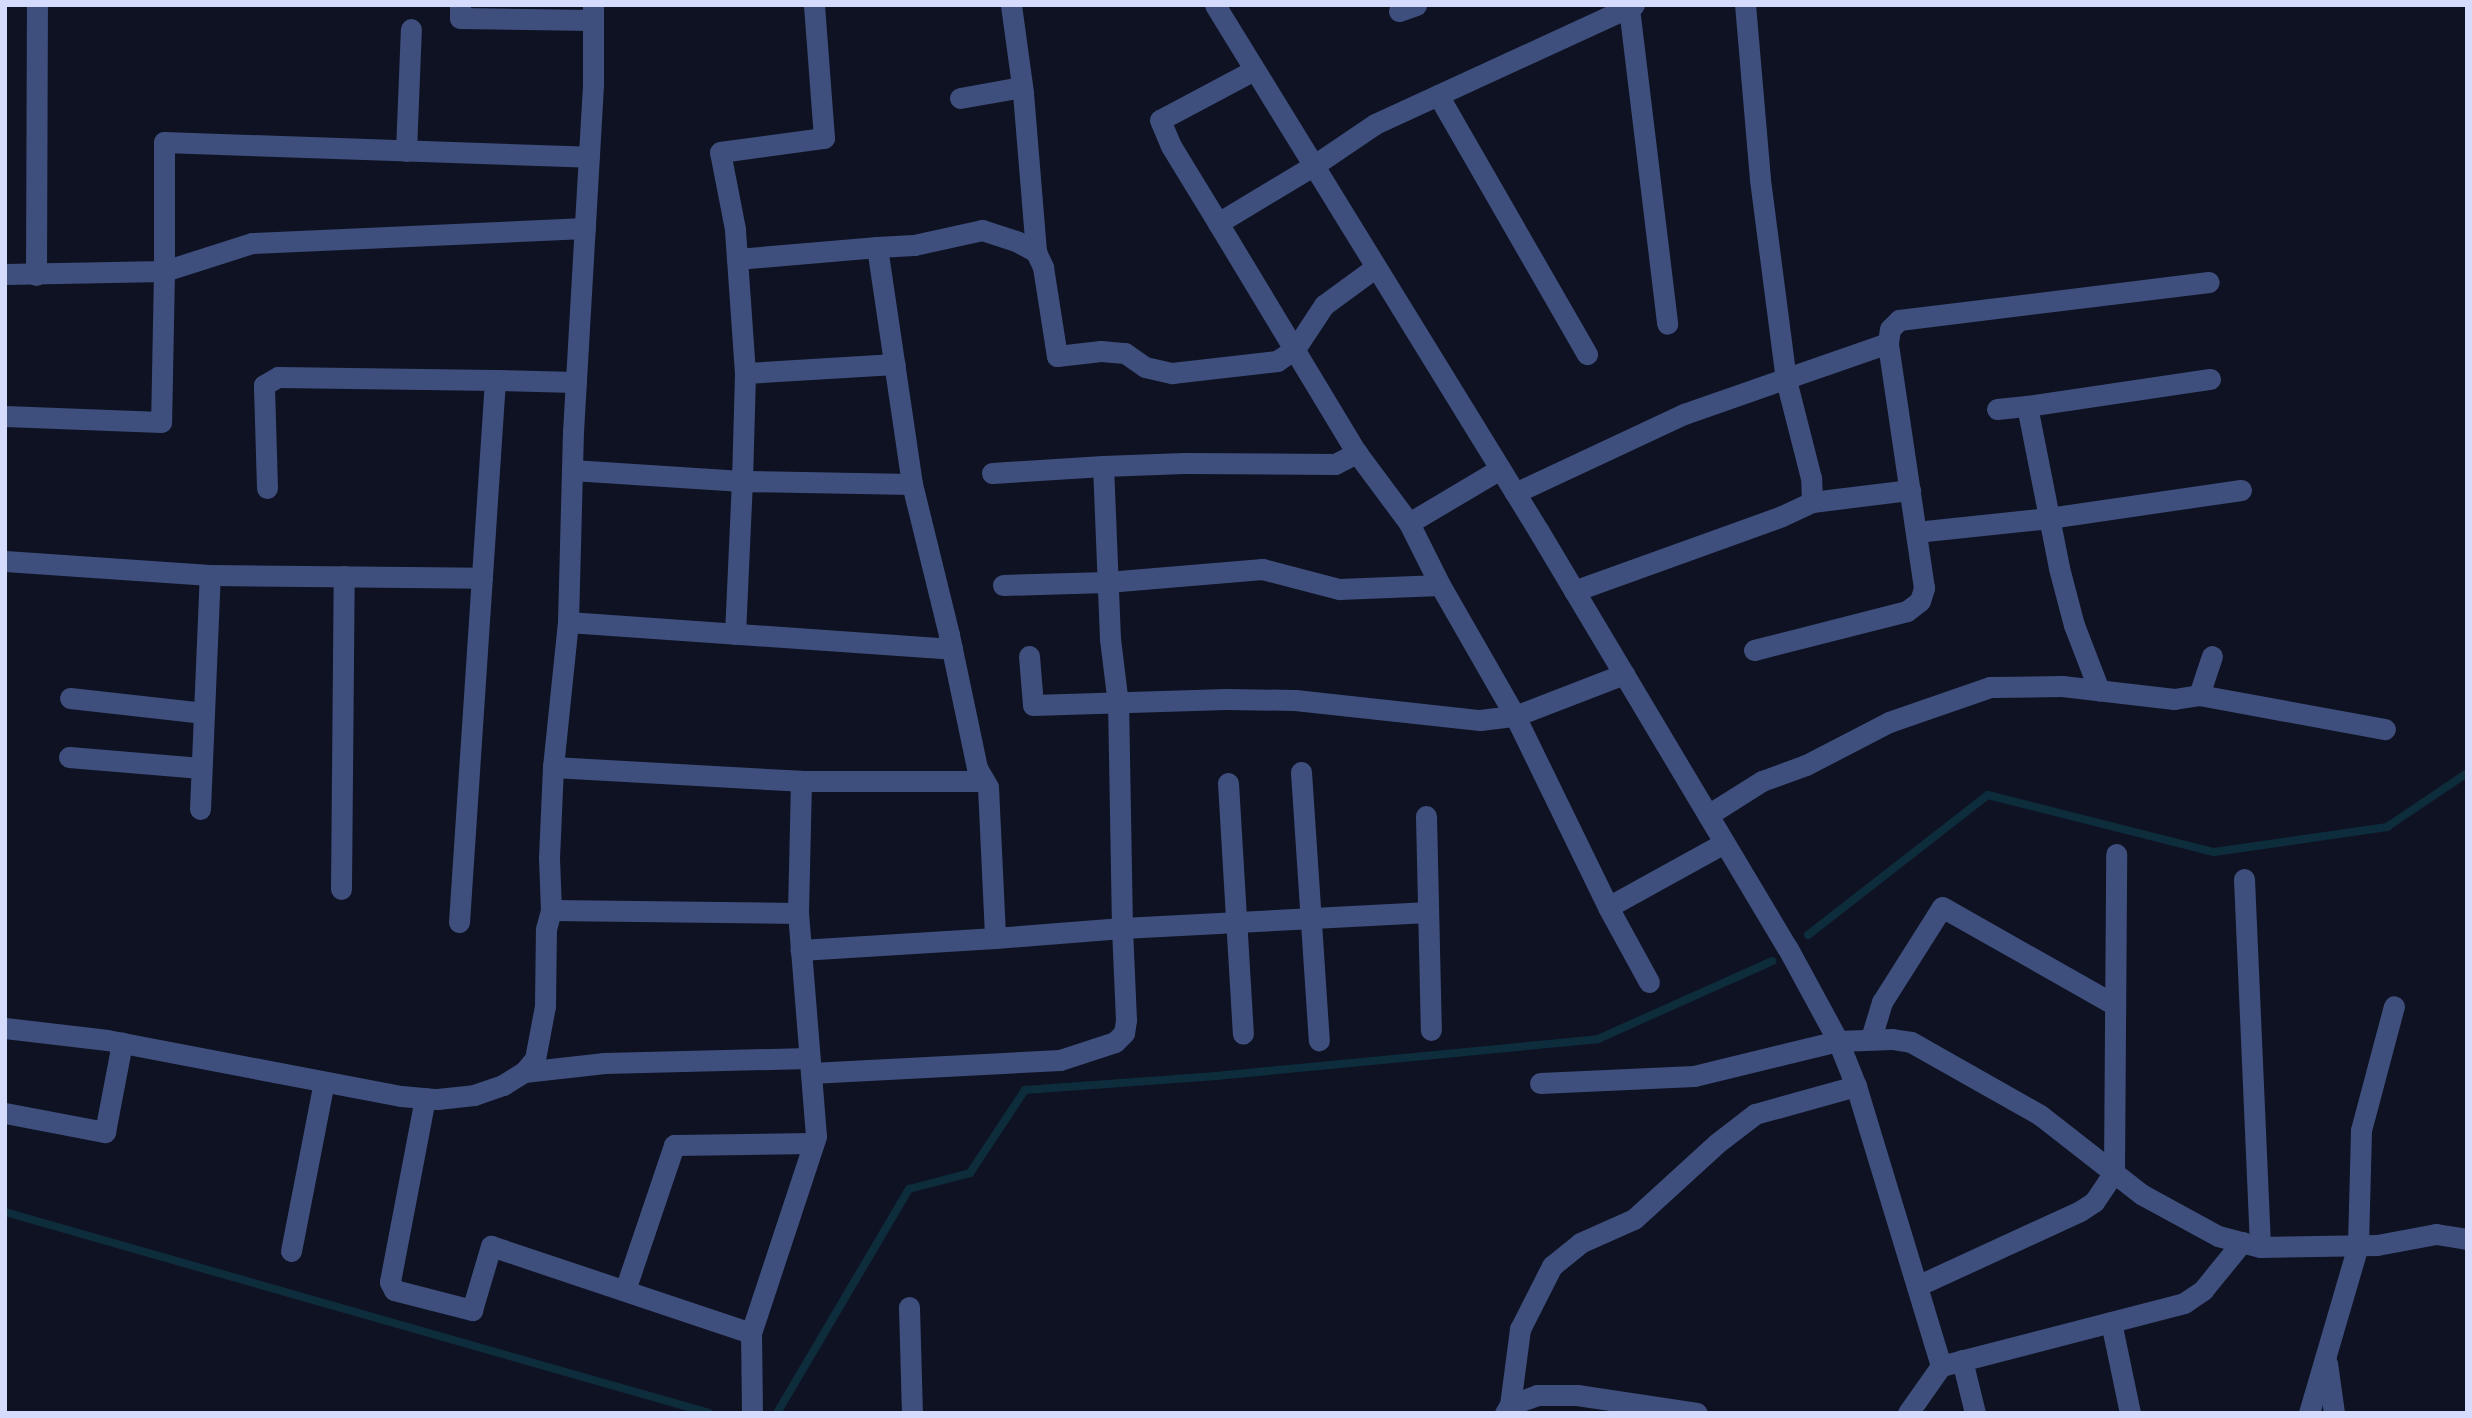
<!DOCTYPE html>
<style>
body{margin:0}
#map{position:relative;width:2472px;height:1418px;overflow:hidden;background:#0f1222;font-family:Rubik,sans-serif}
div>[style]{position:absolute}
.stream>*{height:8px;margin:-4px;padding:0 4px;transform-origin:4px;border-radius:4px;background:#0d2d3d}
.minor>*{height:21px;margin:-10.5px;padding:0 10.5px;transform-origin:10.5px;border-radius:10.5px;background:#3e4f7d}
span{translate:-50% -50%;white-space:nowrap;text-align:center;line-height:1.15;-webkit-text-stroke:5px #0f1222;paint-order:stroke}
.frame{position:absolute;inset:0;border:7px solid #d4dbfc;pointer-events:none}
</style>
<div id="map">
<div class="stream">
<div style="left:1808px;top:935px;width:228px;rotate:-37.9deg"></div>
<div style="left:1988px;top:795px;width:233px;rotate:14.2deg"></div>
<div style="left:2214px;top:852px;width:175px;rotate:-8.2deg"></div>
<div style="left:2387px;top:827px;width:97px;rotate:-34deg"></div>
<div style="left:5px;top:1212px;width:732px;rotate:15.93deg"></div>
<div style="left:777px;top:1413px;width:260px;rotate:-59.5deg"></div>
<div style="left:909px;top:1189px;width:63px;rotate:-14.7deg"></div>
<div style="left:970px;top:1173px;width:100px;rotate:-56.5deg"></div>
<div style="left:1025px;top:1090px;width:192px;rotate:-4.2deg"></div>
<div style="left:1216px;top:1076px;width:384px;rotate:-5.5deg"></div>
<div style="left:1598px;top:1039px;width:191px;rotate:-24.1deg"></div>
</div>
<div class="minor">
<div style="left:460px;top:5px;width:13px;rotate:90deg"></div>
<div style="left:460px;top:18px;width:133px;rotate:0.9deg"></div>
<div style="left:1011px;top:5px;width:89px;rotate:82.2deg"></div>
<div style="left:1023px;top:93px;width:160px;rotate:85.3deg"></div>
<div style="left:1215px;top:5px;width:616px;rotate:58.4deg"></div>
<div style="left:1538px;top:530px;width:486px;rotate:59.2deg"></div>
<div style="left:1787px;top:947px;width:107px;rotate:61.5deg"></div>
<div style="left:1838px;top:1041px;width:48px;rotate:68.2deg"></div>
<div style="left:1856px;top:1086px;width:293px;rotate:73.1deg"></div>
<div style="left:1941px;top:1366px;width:57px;rotate:125.1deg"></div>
<div style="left:1629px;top:8px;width:318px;rotate:83.1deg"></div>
<div style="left:1399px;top:11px;width:18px;rotate:-19deg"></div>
<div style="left:1254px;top:70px;width:106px;rotate:152deg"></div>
<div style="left:1160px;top:120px;width:28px;rotate:67deg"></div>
<div style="left:1171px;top:146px;width:90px;rotate:58.6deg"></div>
<div style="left:1218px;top:223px;width:111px;rotate:-31deg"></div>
<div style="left:1313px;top:166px;width:75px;rotate:-34.1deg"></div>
<div style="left:1375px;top:124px;width:285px;rotate:-24.7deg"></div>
<div style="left:1438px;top:95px;width:299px;rotate:60.1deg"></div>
<div style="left:960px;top:98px;width:63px;rotate:-10.1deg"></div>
<div style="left:406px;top:151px;width:122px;rotate:-87.7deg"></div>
<div style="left:1218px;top:223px;width:269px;rotate:58.9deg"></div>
<div style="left:585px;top:228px;width:333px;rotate:177.4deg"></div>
<div style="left:252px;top:243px;width:92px;rotate:162.3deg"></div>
<div style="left:164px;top:271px;width:129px;rotate:-90deg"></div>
<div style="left:164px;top:142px;width:425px;rotate:2deg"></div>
<div style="left:877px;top:247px;width:37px;rotate:-3deg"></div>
<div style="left:914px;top:245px;width:70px;rotate:-12.4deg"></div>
<div style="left:982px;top:230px;width:38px;rotate:18deg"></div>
<div style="left:1018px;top:242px;width:21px;rotate:29deg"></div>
<div style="left:1036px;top:252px;width:17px;rotate:65deg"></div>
<div style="left:1043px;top:267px;width:90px;rotate:81.1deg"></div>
<div style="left:1057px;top:356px;width:44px;rotate:-6.5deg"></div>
<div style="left:1101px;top:351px;width:24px;rotate:5deg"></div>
<div style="left:1125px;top:353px;width:24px;rotate:35deg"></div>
<div style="left:1145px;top:367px;width:28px;rotate:13deg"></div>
<div style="left:1172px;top:373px;width:106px;rotate:-6.5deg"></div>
<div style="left:1277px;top:361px;width:22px;rotate:-34deg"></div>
<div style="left:1295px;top:349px;width:53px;rotate:-56.6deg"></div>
<div style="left:1324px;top:305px;width:64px;rotate:-36.2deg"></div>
<div style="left:737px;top:259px;width:141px;rotate:-4.9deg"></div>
<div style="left:877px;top:247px;width:240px;rotate:81.6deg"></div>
<div style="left:5px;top:274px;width:159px;rotate:-1.1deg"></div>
<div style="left:164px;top:271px;width:151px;rotate:91.1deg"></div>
<div style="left:161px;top:422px;width:156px;rotate:-177.8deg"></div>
<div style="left:36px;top:275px;width:270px;rotate:-89.8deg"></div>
<div style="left:745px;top:373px;width:150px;rotate:-3.4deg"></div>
<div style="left:2027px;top:406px;width:185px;rotate:-8.4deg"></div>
<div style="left:1997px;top:409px;width:30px;rotate:-6deg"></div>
<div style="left:2027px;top:406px;width:165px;rotate:78.8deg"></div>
<div style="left:2059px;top:568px;width:59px;rotate:75.3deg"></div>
<div style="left:2074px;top:625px;width:70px;rotate:69deg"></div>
<div style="left:572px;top:470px;width:170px;rotate:3.7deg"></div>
<div style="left:742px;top:481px;width:108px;rotate:-88.4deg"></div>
<div style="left:745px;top:373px;width:114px;rotate:-94deg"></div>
<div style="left:737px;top:259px;width:30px;rotate:-94deg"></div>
<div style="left:735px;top:229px;width:78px;rotate:-101deg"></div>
<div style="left:720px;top:152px;width:105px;rotate:-7.7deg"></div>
<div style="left:824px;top:138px;width:133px;rotate:-94.3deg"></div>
<div style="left:992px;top:473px;width:111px;rotate:-3.6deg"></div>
<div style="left:267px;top:488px;width:103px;rotate:-91.7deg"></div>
<div style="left:264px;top:385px;width:16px;rotate:-30deg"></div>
<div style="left:278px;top:377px;width:217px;rotate:0.8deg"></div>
<div style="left:1515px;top:493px;width:187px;rotate:-25.1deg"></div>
<div style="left:1684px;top:414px;width:216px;rotate:-19.2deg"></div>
<div style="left:1812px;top:502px;width:99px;rotate:-7deg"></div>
<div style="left:1409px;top:523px;width:69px;rotate:63.4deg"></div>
<div style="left:1440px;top:585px;width:151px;rotate:60.2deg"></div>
<div style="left:1515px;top:716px;width:212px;rotate:64deg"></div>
<div style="left:1916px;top:532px;width:134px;rotate:-6deg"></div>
<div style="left:2049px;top:518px;width:194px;rotate:-8.3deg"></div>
<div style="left:5px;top:561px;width:205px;rotate:3.9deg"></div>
<div style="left:210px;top:575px;width:272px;rotate:0.6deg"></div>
<div style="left:1003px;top:585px;width:104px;rotate:-1.7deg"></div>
<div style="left:1107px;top:582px;width:156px;rotate:-4.8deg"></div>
<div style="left:1262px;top:569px;width:80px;rotate:14.6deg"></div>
<div style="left:1339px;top:589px;width:101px;rotate:-2.3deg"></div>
<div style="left:1574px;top:591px;width:221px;rotate:-19.8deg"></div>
<div style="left:1782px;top:516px;width:33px;rotate:-25deg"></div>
<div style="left:1812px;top:502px;width:24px;rotate:-92deg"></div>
<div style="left:1811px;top:478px;width:101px;rotate:-104.3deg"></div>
<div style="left:1786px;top:380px;width:203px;rotate:-97.4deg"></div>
<div style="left:1760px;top:179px;width:175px;rotate:-94.9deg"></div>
<div style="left:568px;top:622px;width:385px;rotate:4deg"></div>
<div style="left:735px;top:634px;width:153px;rotate:-87.4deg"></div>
<div style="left:742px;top:481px;width:170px;rotate:1deg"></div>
<div style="left:912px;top:484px;width:155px;rotate:76.2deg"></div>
<div style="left:949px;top:635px;width:136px;rotate:78.1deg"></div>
<div style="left:977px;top:768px;width:22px;rotate:60deg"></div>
<div style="left:988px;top:787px;width:151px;rotate:87.3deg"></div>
<div style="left:995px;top:938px;width:195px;rotate:176.5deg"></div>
<div style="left:1754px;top:650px;width:158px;rotate:-14.3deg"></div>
<div style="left:1907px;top:611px;width:16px;rotate:-38deg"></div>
<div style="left:1920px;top:601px;width:14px;rotate:-73deg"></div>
<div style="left:1924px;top:588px;width:248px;rotate:-98.4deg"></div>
<div style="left:1888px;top:343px;width:14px;rotate:-82deg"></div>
<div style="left:1890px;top:329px;width:13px;rotate:-45deg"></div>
<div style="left:1899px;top:320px;width:312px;rotate:-7deg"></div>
<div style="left:1029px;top:656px;width:49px;rotate:85.3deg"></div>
<div style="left:1033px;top:705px;width:193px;rotate:-1.8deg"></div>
<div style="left:1226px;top:699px;width:69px;rotate:0.8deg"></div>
<div style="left:1295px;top:700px;width:186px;rotate:6.2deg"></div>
<div style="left:1480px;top:720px;width:35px;rotate:-7deg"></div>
<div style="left:1515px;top:716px;width:117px;rotate:-21.1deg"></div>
<div style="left:2199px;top:695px;width:189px;rotate:10.4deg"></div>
<div style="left:70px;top:698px;width:135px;rotate:6.4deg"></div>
<div style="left:69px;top:757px;width:132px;rotate:4.8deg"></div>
<div style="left:553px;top:767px;width:248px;rotate:3.2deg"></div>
<div style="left:801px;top:781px;width:183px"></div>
<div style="left:1301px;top:772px;width:269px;rotate:86.2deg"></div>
<div style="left:1228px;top:783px;width:251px;rotate:86.6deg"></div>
<div style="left:200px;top:809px;width:234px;rotate:-87.6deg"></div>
<div style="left:1708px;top:815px;width:64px;rotate:-32.2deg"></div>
<div style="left:1762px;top:781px;width:47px;rotate:-20deg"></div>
<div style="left:1806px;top:765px;width:93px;rotate:-27.4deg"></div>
<div style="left:1889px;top:722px;width:107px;rotate:-19.1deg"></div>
<div style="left:1990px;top:687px;width:72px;rotate:-0.8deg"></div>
<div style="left:2062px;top:686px;width:113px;rotate:6.6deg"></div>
<div style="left:2174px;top:699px;width:25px;rotate:-9deg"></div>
<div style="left:2199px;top:695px;width:41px;rotate:-71.6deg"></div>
<div style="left:1426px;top:816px;width:214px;rotate:88.7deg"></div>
<div style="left:2244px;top:879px;width:368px;rotate:87.5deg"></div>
<div style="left:341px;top:889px;width:313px;rotate:-89.5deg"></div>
<div style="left:551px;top:910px;width:247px;rotate:0.7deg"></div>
<div style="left:1428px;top:912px;width:306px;rotate:177deg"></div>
<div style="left:1122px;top:928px;width:224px;rotate:-91deg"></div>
<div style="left:1118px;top:704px;width:65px;rotate:-97deg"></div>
<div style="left:1110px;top:639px;width:173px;rotate:-92.3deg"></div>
<div style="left:1103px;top:466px;width:81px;rotate:-2.1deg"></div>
<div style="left:1184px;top:463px;width:151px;rotate:0.4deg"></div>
<div style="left:1335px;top:464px;width:25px;rotate:-27deg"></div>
<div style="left:1357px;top:453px;width:87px;rotate:53.4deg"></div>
<div style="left:1409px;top:523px;width:106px;rotate:-30.7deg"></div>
<div style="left:459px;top:922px;width:543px;rotate:-86.2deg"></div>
<div style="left:495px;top:380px;width:81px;rotate:1.4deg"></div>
<div style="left:1649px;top:982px;width:85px;rotate:-118.7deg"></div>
<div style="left:1608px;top:907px;width:132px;rotate:-28.9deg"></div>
<div style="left:5px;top:1028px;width:103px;rotate:6.7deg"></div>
<div style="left:107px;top:1040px;width:299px;rotate:10.8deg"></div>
<div style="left:401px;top:1096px;width:36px;rotate:5deg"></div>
<div style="left:437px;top:1099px;width:37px;rotate:-6deg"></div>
<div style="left:474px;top:1095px;width:31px;rotate:-19deg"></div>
<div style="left:503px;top:1085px;width:25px;rotate:-32deg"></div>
<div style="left:524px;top:1072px;width:17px;rotate:-50deg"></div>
<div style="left:535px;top:1059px;width:54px;rotate:-79.3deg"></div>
<div style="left:545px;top:1006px;width:77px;rotate:-89.3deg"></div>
<div style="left:546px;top:929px;width:20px;rotate:-75deg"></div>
<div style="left:551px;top:910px;width:52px;rotate:-92.2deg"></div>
<div style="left:549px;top:858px;width:91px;rotate:-87.5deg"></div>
<div style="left:553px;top:767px;width:146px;rotate:-84.1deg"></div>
<div style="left:568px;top:622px;width:190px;rotate:-88.5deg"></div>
<div style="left:573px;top:432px;width:348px;rotate:-86.7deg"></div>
<div style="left:593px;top:85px;width:80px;rotate:-90deg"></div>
<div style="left:1871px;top:1038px;width:38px;rotate:-73deg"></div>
<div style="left:1882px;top:1002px;width:112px;rotate:-57.7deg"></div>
<div style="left:1942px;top:907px;width:199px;rotate:29.5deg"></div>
<div style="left:524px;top:1072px;width:81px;rotate:-6.4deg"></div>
<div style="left:604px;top:1063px;width:205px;rotate:-1.4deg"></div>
<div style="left:811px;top:1073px;width:249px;rotate:-3deg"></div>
<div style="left:1060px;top:1060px;width:58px;rotate:-18.1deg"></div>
<div style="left:1115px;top:1042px;width:13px;rotate:-45deg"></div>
<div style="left:1124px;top:1033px;width:13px;rotate:-81deg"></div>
<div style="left:1126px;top:1020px;width:92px;rotate:-92.5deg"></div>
<div style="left:1122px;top:928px;width:127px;rotate:175.5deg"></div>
<div style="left:1540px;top:1083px;width:154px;rotate:-2.6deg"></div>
<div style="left:1694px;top:1076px;width:148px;rotate:-13.7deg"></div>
<div style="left:1838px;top:1041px;width:54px;rotate:-2.1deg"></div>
<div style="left:1892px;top:1039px;width:19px;rotate:9deg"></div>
<div style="left:1911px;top:1042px;width:148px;rotate:29.5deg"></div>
<div style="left:2040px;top:1115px;width:128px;rotate:38deg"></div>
<div style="left:2141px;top:1194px;width:88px;rotate:28.6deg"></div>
<div style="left:2218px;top:1236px;width:43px;rotate:14.7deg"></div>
<div style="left:2260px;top:1247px;width:117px;rotate:-1deg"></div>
<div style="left:2377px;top:1245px;width:60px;rotate:-10.6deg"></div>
<div style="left:2436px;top:1234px;width:31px;rotate:9deg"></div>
<div style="left:425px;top:1098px;width:187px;rotate:100.8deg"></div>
<div style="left:390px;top:1282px;width:9px;rotate:63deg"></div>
<div style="left:394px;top:1290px;width:81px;rotate:14.4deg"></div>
<div style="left:472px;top:1310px;width:67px;rotate:-73.5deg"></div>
<div style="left:491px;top:1246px;width:274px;rotate:18.5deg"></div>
<div style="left:5px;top:1113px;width:102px;rotate:10.8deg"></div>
<div style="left:105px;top:1132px;width:91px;rotate:-79.2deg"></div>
<div style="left:291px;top:1251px;width:172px;rotate:-79deg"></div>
<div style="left:1917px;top:1286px;width:179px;rotate:-24.7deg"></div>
<div style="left:2080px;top:1211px;width:17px;rotate:-33deg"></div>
<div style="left:2094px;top:1202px;width:36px;rotate:-56deg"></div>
<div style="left:2114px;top:1172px;width:318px;rotate:-89.6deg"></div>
<div style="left:625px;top:1290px;width:153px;rotate:-71.3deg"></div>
<div style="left:674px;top:1145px;width:139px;rotate:-0.8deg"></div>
<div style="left:909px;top:1307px;width:106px;rotate:88.4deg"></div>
<div style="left:2111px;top:1322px;width:93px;rotate:78.2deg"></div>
<div style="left:1962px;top:1360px;width:55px;rotate:76.2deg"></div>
<div style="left:2327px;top:1363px;width:50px;rotate:82deg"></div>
<div style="left:1941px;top:1366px;width:251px;rotate:-14.5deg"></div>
<div style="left:2184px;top:1303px;width:23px;rotate:-34deg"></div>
<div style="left:2203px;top:1290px;width:62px;rotate:-50.9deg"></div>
<div style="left:1510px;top:1405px;width:77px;rotate:-82.5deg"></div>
<div style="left:1520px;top:1329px;width:71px;rotate:-63.1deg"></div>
<div style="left:1552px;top:1266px;width:36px;rotate:-39deg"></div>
<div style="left:1580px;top:1243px;width:59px;rotate:-24deg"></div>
<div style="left:1634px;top:1219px;width:111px;rotate:-42.4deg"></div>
<div style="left:1716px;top:1144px;width:49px;rotate:-37.6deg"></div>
<div style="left:1755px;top:1114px;width:105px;rotate:-15.5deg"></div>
<div style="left:752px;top:1413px;width:80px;rotate:-90.7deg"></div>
<div style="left:751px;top:1333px;width:207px;rotate:-71.7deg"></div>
<div style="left:816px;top:1136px;width:224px;rotate:-94.6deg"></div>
<div style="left:798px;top:913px;width:132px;rotate:-88.7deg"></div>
<div style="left:1505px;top:1413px;width:9px;rotate:-58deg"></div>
<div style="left:1510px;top:1405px;width:29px;rotate:-20deg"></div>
<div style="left:1537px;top:1395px;width:40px"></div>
<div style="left:1577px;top:1395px;width:121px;rotate:8.5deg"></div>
<div style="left:2309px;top:1413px;width:175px;rotate:-73.7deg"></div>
<div style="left:2358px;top:1245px;width:115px;rotate:-88.5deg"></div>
<div style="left:2361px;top:1130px;width:128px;rotate:-75.1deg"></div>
</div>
<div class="frame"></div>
</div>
